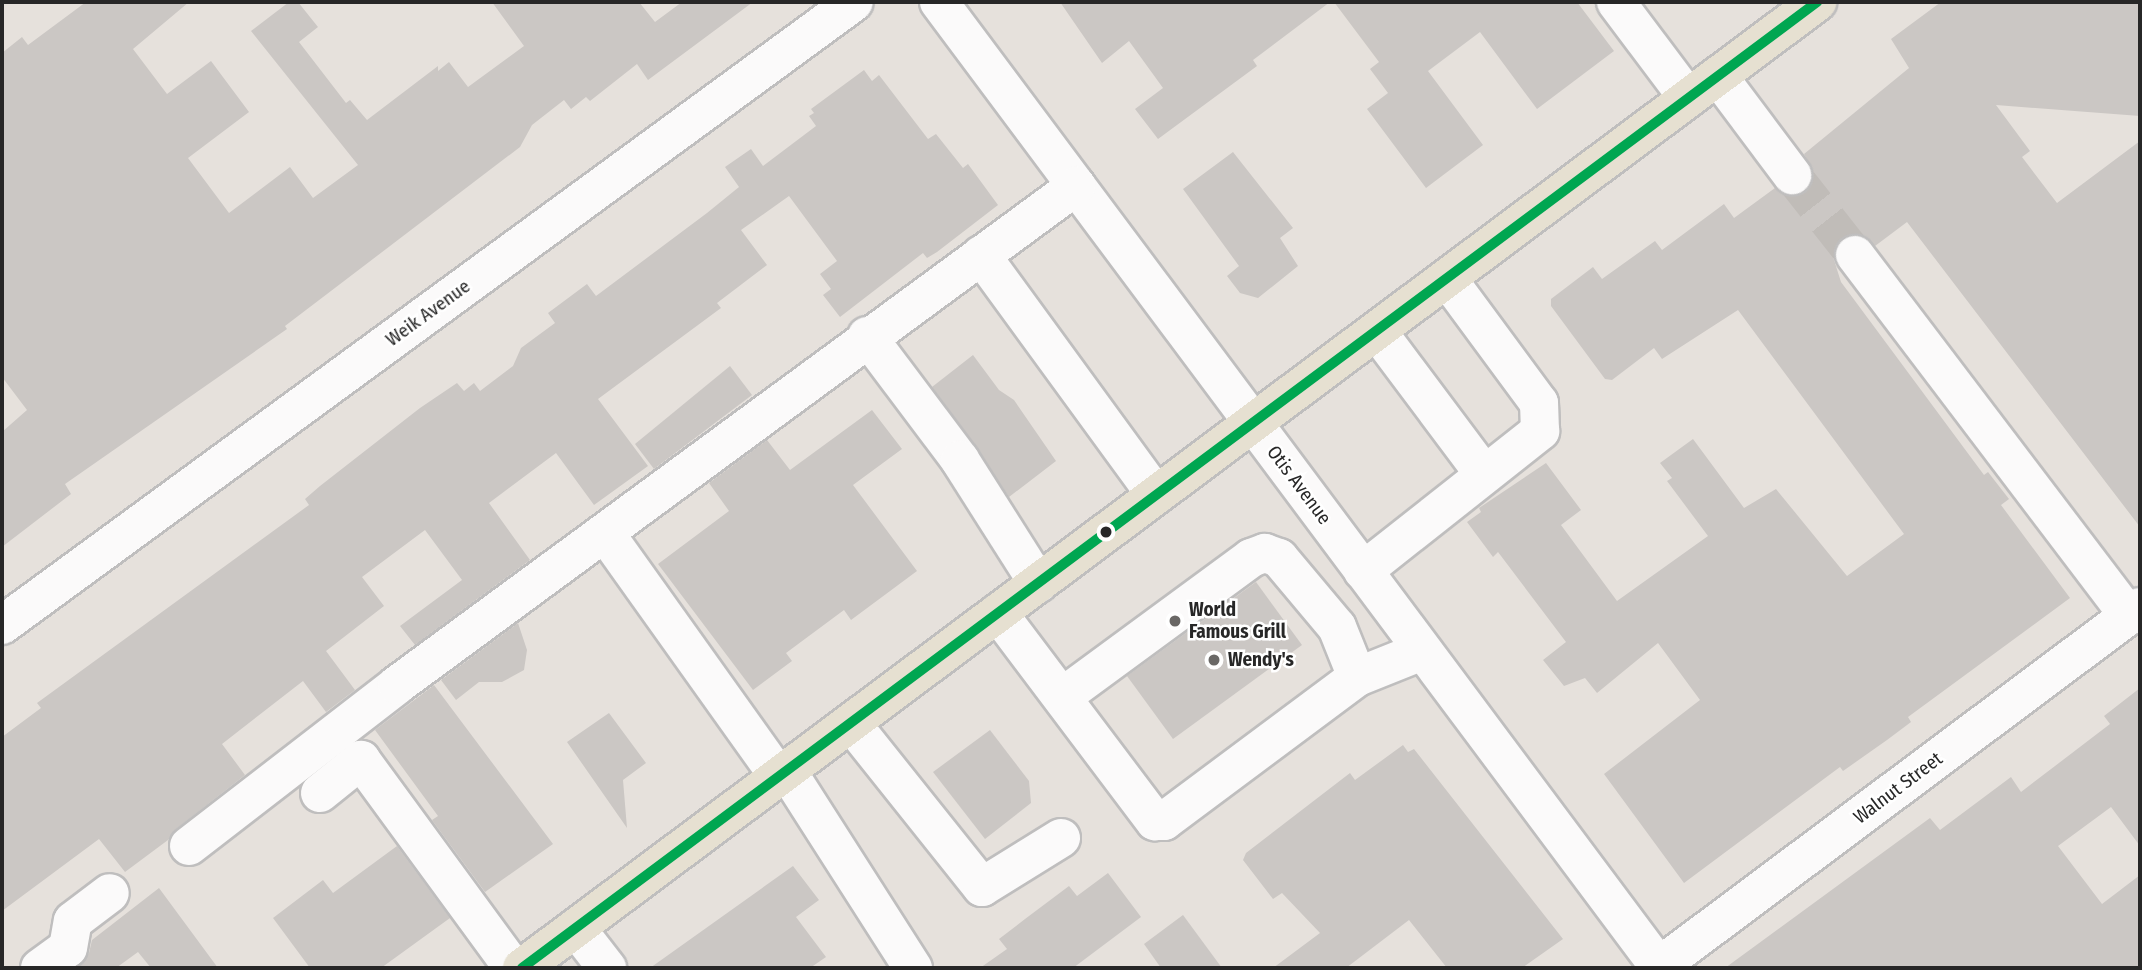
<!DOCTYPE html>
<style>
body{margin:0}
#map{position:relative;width:2142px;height:970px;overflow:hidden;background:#e6e1dc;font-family:"Fira Sans Condensed",sans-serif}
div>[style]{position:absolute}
.building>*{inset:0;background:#cbc7c4}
.minor-tunnel>*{height:38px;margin-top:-19px;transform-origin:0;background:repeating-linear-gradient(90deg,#c0bcb8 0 38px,transparent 0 57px)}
.roads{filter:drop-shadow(2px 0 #bfbebe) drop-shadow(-2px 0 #bfbebe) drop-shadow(0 2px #bfbebe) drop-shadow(0 -2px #bfbebe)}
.minor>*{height:38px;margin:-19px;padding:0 19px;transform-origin:19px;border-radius:19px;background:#fbfafa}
.major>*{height:38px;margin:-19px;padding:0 19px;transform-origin:19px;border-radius:19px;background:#e6e0d1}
.bus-1>*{height:10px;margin:-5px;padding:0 5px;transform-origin:5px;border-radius:5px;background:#00a651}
.dots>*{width:19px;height:19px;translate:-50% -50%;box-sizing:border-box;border:4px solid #fff;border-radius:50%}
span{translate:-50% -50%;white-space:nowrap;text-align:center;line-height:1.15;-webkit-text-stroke:5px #fff;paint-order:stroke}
.street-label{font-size:19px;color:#272727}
.poi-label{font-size:19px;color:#272727;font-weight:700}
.left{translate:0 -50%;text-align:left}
.frame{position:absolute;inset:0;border:4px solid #272727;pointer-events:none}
</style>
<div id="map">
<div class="building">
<div style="clip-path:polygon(86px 2px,189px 2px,133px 49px,167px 94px,211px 61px,249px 112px,188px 158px,229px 213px,290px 167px,313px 198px,358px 165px,251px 31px,289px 2px,298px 2px,318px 27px,299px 42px,346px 103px,350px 100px,367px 120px,438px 66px,438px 71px,449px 62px,468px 87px,524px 46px,492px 2px,639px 2px,655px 22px,682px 2px,753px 2px,648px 80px,637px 64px,590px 101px,586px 97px,571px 109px,564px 100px,532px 125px,520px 147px,285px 326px,287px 329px,65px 484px,71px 494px,2px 547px,2px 432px,27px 410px,2px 377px,2px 53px,22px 37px,28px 45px)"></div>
<div style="clip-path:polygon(1060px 2px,1330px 2px,1253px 60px,1257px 66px,1158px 139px,1135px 109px,1163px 88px,1129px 41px,1102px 63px)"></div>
<div style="clip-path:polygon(1334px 2px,1577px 2px,1614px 51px,1537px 109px,1480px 32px,1428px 71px,1483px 145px,1426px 188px,1367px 109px,1388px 93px,1370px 69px,1379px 62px)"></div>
<div style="clip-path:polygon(1941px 2px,2140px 2px,2140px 116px,1996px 105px,2030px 151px,2022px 157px,2057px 203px,2140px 141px,2140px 527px,1907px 222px,1875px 246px,1863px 235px,1841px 238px,1833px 257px,1841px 282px,1984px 475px,1988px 472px,2009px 499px,2001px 505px,2070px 598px,1908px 717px,1911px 722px,1887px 740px,1843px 771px,1840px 767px,1684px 883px,1604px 774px,1700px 700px,1658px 643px,1597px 693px,1585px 678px,1564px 686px,1543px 660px,1566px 642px,1498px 552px,1493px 557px,1467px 522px,1481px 512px,1479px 508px,1546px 463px,1581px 510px,1561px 525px,1617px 601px,1708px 536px,1667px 481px,1672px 478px,1660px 463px,1693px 439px,1744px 508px,1776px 489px,1847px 576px,1904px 534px,1738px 310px,1662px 359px,1654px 348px,1612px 380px,1605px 379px,1551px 306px,1551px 299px,1593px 267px,1602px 279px,1655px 241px,1662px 250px,1724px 204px,1734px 218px,1775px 188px,1794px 197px,1806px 192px,1814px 173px,1804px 154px,1909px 68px,1891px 39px)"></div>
<div style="clip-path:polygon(864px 70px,872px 81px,879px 75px,928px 139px,936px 134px,963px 168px,968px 164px,998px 205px,937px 252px,927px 258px,923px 253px,840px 317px,823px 295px,831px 289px,820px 274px,837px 261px,789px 196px,741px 230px,767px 265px,717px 303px,721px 308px,598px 399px,648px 466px,594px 505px,556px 453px,489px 503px,530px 560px,415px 645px,400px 626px,462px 580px,425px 530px,362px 577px,384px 606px,326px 651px,355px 690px,326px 712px,303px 681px,222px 744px,245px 775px,176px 829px,168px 840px,125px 872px,99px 839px,2px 911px,2px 737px,41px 708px,37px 703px,309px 505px,305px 499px,320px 486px,420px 408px,457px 383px,464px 391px,474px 383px,480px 391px,513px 366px,521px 348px,555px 323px,548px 313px,587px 284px,596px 296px,707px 213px,739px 187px,725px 167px,751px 149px,763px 166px,816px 126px,809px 116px,814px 113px,811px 109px)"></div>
<div style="clip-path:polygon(1233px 152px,1293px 228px,1280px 238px,1298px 266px,1258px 298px,1240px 293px,1227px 276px,1239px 266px,1183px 189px)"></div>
<div style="clip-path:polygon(973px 355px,999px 390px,1014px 400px,1056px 461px,1009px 497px,932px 387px)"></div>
<div style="clip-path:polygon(730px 366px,752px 395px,654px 469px,635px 444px)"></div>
<div style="clip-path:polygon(872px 410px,902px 449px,853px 485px,917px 571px,851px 620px,844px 610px,786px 653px,792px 661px,753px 690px,658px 564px,729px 511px,709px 483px,767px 440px,790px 470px)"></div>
<div style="clip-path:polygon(1256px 582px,1302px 645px,1173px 739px,1127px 676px)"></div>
<div style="clip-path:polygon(518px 623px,527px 650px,524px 670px,502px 682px,479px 682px,456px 700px,441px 680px)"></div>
<div style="clip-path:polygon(434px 685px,553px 844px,485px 892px,432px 820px,438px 816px,375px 730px)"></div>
<div style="clip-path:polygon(2140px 688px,2140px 846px,2111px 807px,2058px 846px,2102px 904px,2140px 875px,2140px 968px,1725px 968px,1930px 818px,1940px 830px,2011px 777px,2021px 792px,2110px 724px,2104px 716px)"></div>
<div style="clip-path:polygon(609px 713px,646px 763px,623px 780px,627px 828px,567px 742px)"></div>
<div style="clip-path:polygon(990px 730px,1029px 781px,1031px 803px,985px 839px,933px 772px)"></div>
<div style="clip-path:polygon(1403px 745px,1408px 752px,1414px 749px,1563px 939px,1522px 968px,1447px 968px,1409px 920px,1346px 968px,1273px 968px,1320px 933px,1282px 893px,1273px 899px,1243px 860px,1246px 853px,1350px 773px,1355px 780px)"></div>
<div style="clip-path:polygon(397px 846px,450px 918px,381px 968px,310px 968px,273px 918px,323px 880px,333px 893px)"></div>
<div style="clip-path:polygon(793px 866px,819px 900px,796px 917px,826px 957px,810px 968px,650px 968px)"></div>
<div style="clip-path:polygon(1108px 873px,1141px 917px,1073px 968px,980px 968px,1007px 949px,999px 939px,1025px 919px,1069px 886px,1077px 896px)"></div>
<div style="clip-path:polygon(159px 888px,218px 968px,151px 968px,138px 952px,116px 968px,77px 968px,89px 953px,92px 940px)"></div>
<div style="clip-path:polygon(1183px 915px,1222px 968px,1161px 968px,1144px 944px)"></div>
</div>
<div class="minor-tunnel">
<div style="left:1792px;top:175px;width:102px;rotate:51.8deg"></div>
</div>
<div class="roads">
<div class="minor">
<div style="left:939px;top:2px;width:1205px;rotate:53.26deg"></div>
<div style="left:1616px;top:2px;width:120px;rotate:53.1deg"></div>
<div style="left:1718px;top:76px;width:124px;rotate:53.2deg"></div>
<div style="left:981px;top:255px;width:297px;rotate:53.9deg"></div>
<div style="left:1855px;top:255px;width:453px;rotate:52.8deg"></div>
<div style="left:1377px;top:331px;width:179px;rotate:53.2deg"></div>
<div style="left:867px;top:336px;width:155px;rotate:53.1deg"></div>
<div style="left:960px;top:460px;width:146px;rotate:57.6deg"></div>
<div style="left:605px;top:533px;width:300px;rotate:54.5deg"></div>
<div style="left:1363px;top:571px;width:226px;rotate:-38.3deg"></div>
<div style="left:1540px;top:431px;width:28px;rotate:-92deg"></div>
<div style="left:1539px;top:403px;width:155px;rotate:-126.4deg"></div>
<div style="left:998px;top:613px;width:261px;rotate:53deg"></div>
<div style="left:1155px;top:821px;width:9px"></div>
<div style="left:1164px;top:821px;width:241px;rotate:-36.7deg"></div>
<div style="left:1357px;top:677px;width:70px;rotate:-21.8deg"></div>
<div style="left:2px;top:625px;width:1055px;rotate:-36.18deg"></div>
<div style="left:1062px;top:697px;width:235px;rotate:-36.3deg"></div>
<div style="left:1251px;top:558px;width:15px;rotate:-20deg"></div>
<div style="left:1265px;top:553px;width:15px;rotate:20deg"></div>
<div style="left:1279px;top:558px;width:90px;rotate:50deg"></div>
<div style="left:1337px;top:627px;width:54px;rotate:68.2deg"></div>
<div style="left:851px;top:723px;width:210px;rotate:51.4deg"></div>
<div style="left:982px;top:887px;width:93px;rotate:-31.8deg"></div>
<div style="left:787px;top:771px;width:234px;rotate:57.4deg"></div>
<div style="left:320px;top:793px;width:53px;rotate:-38.8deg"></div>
<div style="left:361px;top:760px;width:258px;rotate:53.8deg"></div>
<div style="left:189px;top:846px;width:263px;rotate:-37.7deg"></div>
<div style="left:397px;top:685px;width:843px;rotate:-36.31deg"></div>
<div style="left:576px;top:928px;width:51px;rotate:52.2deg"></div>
<div style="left:40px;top:968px;width:34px;rotate:-36deg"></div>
<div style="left:68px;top:948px;width:27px;rotate:-80deg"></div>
<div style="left:73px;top:921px;width:46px;rotate:-37.1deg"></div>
<div style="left:1657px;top:968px;width:603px;rotate:-36.77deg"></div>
</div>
<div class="major">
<div style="left:522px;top:968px;width:1616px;rotate:-36.72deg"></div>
</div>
</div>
<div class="bus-1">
<div style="left:522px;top:968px;width:1616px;rotate:-36.72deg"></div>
</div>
<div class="dots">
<div style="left:1106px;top:532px;background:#272727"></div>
<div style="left:1175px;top:621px;background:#6a6866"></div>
<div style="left:1214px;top:660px;background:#6a6866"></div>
</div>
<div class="street-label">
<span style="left:428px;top:313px;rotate:-36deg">Weik Avenue</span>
<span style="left:1299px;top:485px;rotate:53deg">Otis Avenue</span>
<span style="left:1898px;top:788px;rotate:-37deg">Walnut Street</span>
</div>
<div class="poi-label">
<span class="left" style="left:1189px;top:621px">World<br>Famous Grill</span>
<span class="left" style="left:1228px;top:660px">Wendy's</span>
</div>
<div class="frame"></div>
</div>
